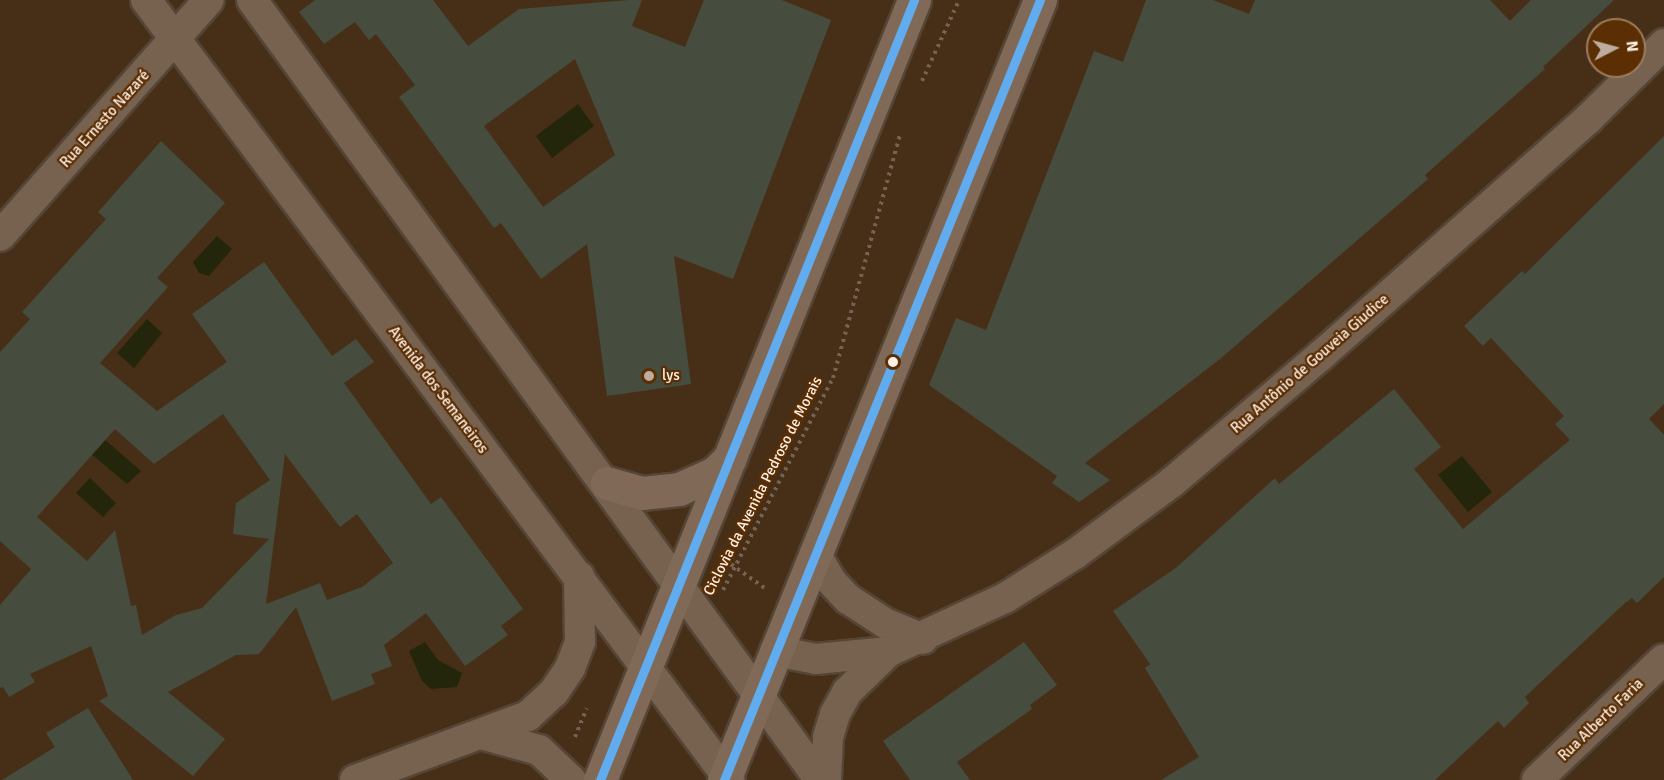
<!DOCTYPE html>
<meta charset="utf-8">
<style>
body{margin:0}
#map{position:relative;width:1664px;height:780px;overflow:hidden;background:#472f17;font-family:Signika,sans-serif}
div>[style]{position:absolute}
.water>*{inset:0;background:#24260c}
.building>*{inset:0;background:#464c3e}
.path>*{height:4px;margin-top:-2px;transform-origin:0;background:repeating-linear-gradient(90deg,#756252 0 3px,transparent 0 7.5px)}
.roads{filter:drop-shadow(2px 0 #554536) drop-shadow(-2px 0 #554536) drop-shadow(0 2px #554536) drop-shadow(0 -2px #554536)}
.minor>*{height:30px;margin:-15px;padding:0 15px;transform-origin:15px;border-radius:15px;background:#77614f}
.trunk>*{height:33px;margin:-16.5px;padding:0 16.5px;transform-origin:16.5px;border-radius:16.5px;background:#806a57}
.bus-1>*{height:9px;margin:-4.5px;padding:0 4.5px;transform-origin:4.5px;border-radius:4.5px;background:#60acee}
.dots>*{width:16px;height:16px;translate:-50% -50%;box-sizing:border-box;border:3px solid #5b2e03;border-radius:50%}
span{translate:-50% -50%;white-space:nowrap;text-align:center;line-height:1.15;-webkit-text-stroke:4.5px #5b2e03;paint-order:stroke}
.street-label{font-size:15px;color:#fef0e6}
.poi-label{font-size:15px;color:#fef0e6}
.left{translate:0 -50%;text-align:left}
.north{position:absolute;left:1586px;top:18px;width:60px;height:60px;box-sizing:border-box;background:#5b2e03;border:2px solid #9c7c5e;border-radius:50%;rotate:84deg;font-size:16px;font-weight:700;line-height:24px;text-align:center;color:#fef0e6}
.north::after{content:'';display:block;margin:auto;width:21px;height:27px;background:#beac9e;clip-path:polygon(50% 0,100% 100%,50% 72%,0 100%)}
</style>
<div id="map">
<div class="water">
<div style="clip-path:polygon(578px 104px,594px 126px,552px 158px,536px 136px)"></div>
<div style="clip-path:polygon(217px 236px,232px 249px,209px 276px,199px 273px,193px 262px)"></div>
<div style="clip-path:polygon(147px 319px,162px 333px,134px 368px,117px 353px)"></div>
<div style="clip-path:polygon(104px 439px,141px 471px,127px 484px,91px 454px)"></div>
<div style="clip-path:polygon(1462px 456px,1492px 492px,1468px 512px,1438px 475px)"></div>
<div style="clip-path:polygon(90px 478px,116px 503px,103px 517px,76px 493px)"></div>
<div style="clip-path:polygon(425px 642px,438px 660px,462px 673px,457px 687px,431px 689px,422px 681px,409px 651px)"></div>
</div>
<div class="building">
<div style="clip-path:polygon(evenodd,315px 0,433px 0,468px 46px,519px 9px,629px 0,642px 0,632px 26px,685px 47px,704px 0,782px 0,831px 20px,733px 279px,674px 256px,691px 384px,607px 396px,587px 244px,541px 279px,501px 223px,494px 228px,399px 97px,415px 85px,376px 34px,369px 40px,355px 22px,324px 44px,299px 12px,315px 0,575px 59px,615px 155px,543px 207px,484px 126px,575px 59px)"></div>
<div style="clip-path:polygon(1146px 0,1213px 0,1249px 14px,1255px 0,1490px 0,1510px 21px,1531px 0,1614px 0,1543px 67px,1545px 69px,1425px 175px,1428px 179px,1220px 359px,1085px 463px,1110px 480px,1079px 502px,1052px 483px,1057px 476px,929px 385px,956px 318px,986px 330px,1094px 51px,1123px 62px)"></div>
<div style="clip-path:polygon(1664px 136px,1664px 404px,1649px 419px,1664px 435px,1664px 577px,1637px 603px,1632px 598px,1625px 603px,1525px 697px,1529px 703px,1504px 728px,1498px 721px,1435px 780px,1161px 780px,1199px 757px,1145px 668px,1150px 664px,1113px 611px,1177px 567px,1275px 478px,1279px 484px,1394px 389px,1441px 447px,1414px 469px,1463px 529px,1570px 440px,1555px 424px,1564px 416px,1491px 338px,1483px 346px,1464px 326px,1522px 271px,1525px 274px)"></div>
<div style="clip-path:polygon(evenodd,161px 141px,225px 203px,157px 278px,168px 287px,100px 363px,157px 411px,227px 362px,192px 314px,264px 262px,332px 356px,356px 339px,374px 362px,344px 383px,431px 504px,441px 497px,523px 609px,501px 626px,508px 635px,465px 666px,426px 613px,384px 645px,392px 666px,371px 674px,375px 684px,332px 701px,296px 607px,259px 654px,236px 655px,168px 692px,225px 739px,193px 776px,99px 701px,108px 696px,91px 646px,30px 674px,35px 682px,9px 697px,3px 687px,0 688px,0 605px,31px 569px,0 541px,0 352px,30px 319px,22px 312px,106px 219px,98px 212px,161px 141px,223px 414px,270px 480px,236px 503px,233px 534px,269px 539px,202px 608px,176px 615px,142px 635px,136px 605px,131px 606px,115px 530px,87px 561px,37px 517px,115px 429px,154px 464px,223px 414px,161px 141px,285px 454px,340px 527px,357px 514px,393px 563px,362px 587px,327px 600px,320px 583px,266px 604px,285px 454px)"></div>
<div style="clip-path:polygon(1024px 642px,1057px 685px,1030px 705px,1032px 709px,957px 762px,970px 780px,910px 780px,883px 741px)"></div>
<div style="clip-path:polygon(88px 708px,133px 780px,2px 780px,55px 747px,46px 733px)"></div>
</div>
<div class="path">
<div style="left:922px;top:81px;width:89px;rotate:-65.4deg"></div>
<div style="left:725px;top:560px;width:50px;rotate:35.3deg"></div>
<div style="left:723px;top:590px;width:239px;rotate:-62.6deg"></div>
<div style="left:833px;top:378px;width:252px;rotate:-74.6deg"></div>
<div style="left:575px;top:737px;width:31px;rotate:-68deg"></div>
</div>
<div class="roads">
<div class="minor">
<div style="left:146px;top:0;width:974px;rotate:53.18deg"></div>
<div style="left:252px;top:0;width:965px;rotate:53.94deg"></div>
<div style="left:0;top:236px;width:315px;rotate:-48.5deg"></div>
<div style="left:815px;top:553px;width:32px;rotate:60deg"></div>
<div style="left:831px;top:581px;width:25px;rotate:47deg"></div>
<div style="left:848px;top:599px;width:44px;rotate:33deg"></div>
<div style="left:885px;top:623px;width:41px;rotate:22.8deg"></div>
<div style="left:775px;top:651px;width:42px;rotate:11deg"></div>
<div style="left:816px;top:659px;width:72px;rotate:-5.6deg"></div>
<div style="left:888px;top:652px;width:129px;rotate:-24.8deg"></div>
<div style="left:1005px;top:598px;width:83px;rotate:-32.2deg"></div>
<div style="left:1075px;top:554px;width:119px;rotate:-36.5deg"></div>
<div style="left:1171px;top:483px;width:194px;rotate:-40.4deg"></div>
<div style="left:1319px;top:357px;width:359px;rotate:-41.5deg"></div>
<div style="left:1588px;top:119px;width:107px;rotate:-44.6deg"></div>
<div style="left:481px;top:734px;width:60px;rotate:15.4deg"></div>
<div style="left:539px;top:750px;width:44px;rotate:43.2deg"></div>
<div style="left:355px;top:780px;width:184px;rotate:-20.3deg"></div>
<div style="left:528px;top:716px;width:35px;rotate:-43deg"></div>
<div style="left:554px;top:692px;width:29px;rotate:-56deg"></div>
<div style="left:570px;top:668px;width:28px;rotate:-69deg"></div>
<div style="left:580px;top:642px;width:66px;rotate:-90.9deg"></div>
<div style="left:826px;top:780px;width:43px;rotate:-87.3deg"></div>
<div style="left:828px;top:737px;width:24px;rotate:-73deg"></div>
<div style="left:835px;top:714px;width:25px;rotate:-61deg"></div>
<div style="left:847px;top:692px;width:57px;rotate:-44.3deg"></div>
<div style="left:1537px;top:780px;width:175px;rotate:-43.6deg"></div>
</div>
<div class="trunk">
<div style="left:607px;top:483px;width:36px;rotate:16deg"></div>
<div style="left:642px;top:493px;width:37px;rotate:-6deg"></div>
<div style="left:679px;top:489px;width:39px;rotate:-24deg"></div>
<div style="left:715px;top:473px;width:21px;rotate:-45deg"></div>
<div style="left:600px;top:780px;width:841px;rotate:-68.07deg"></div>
<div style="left:724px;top:780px;width:842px;rotate:-67.95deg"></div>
</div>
</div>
<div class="bus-1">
<div style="left:600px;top:780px;width:841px;rotate:-68.07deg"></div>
<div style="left:724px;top:780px;width:842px;rotate:-67.95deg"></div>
</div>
<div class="dots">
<div style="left:893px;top:362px;background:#fef0e6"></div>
<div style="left:649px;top:376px;background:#beac9e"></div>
</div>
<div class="street-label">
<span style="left:105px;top:119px;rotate:-48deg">Rua Ernesto Nazaré</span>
<span style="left:1310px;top:364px;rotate:-41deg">Rua Antônio de Gouveia Giudice</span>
<span style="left:438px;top:390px;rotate:53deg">Avenida dos Semaneiros</span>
<span style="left:763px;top:486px;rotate:-63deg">Ciclovia da Avenida Pedroso de Morais</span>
<span style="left:1601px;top:720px;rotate:-44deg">Rua Alberto Faria</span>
</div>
<div class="poi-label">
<span class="left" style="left:662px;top:376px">lys</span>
</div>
<div class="north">N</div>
</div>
